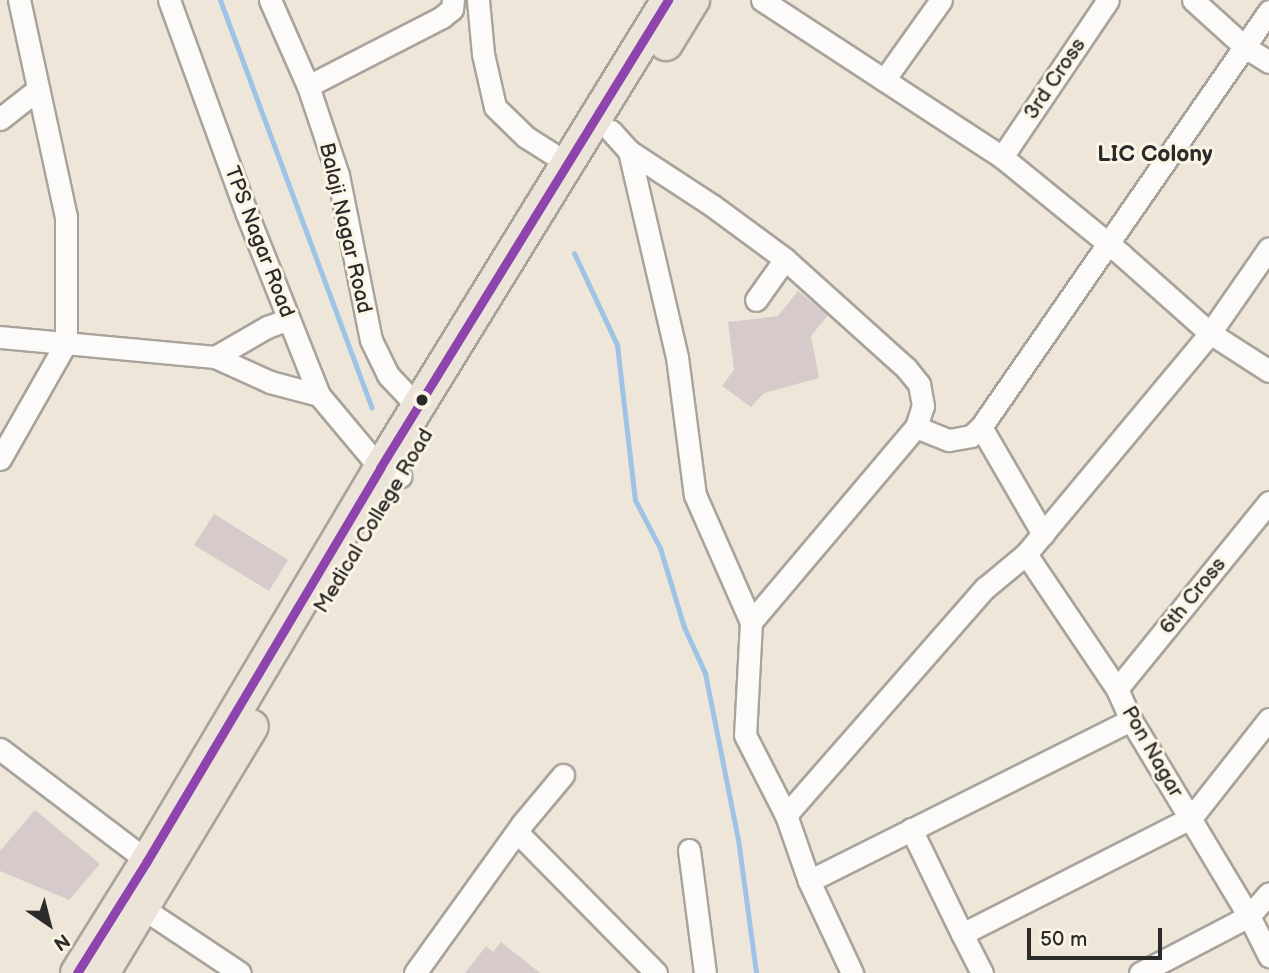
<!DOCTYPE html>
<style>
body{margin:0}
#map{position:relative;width:1269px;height:973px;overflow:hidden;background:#eee7d9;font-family:"Balsamiq Sans",sans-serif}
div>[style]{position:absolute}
.stream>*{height:5px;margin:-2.5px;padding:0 2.5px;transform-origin:2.5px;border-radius:2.5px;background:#9ec3e6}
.building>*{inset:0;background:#d7cacb}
.roads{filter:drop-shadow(2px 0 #a8a39b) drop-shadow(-2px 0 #a8a39b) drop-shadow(0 2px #a8a39b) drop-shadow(0 -2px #a8a39b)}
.minor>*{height:21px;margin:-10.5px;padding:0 10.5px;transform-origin:10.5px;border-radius:10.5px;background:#fcfbf9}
.primary>*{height:32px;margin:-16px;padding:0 16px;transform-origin:16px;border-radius:16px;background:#ece4d9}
.bus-1>*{height:9px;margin:-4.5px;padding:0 4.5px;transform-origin:4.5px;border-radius:4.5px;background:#8e44ad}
.dots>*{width:19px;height:19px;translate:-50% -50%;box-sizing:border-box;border:4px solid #fcf5e5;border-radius:50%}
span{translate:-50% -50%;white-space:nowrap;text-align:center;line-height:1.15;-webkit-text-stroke:6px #fcf5e5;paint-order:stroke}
.street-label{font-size:21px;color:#2b2b2b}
.neighbourhood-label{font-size:23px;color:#2b2b2b;font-weight:700}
.north{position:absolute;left:14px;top:889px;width:70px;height:70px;-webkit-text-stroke:5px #fcf5e5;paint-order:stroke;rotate:145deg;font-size:19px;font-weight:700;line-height:28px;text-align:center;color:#2b2b2b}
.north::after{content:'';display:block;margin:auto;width:24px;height:32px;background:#2b2b2b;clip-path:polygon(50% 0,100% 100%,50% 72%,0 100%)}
.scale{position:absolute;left:1027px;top:928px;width:135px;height:32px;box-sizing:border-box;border:4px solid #2b2b2b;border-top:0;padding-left:9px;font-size:21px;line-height:24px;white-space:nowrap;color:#2b2b2b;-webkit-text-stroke:5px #fcf5e5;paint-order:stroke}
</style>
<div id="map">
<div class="stream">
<div style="left:220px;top:0;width:435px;rotate:69.6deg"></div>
<div style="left:574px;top:253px;width:102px;rotate:64.9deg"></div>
<div style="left:617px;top:345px;width:156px;rotate:83.4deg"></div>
<div style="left:635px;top:500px;width:54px;rotate:62.5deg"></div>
<div style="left:660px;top:548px;width:83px;rotate:73.1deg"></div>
<div style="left:684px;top:627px;width:51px;rotate:65.5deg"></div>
<div style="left:705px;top:673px;width:169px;rotate:78.8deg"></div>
<div style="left:738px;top:839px;width:135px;rotate:82.3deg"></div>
</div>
<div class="building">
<div style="clip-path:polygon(798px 291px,828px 315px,811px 336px,819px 378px,764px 393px,751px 407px,722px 386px,734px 370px,728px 322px,778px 316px)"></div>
<div style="clip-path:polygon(214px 514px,288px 560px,269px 591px,194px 545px)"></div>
<div style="clip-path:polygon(35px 810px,100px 864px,69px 900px,0 871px,0 851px)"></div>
<div style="clip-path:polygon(501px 942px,540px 973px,465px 973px,486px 946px,493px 952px)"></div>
</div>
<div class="roads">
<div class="minor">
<div style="left:169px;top:0;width:228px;rotate:70deg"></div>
<div style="left:247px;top:214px;width:195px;rotate:68.3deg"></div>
<div style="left:319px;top:395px;width:95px;rotate:50.1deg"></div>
<div style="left:380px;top:468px;width:22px;rotate:22deg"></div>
<div style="left:270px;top:0;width:94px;rotate:66.2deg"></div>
<div style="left:308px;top:86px;width:94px;rotate:71.4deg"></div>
<div style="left:338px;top:175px;width:168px;rotate:78.7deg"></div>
<div style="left:371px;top:340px;width:39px;rotate:64deg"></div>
<div style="left:388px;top:375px;width:45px;rotate:46.8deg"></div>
<div style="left:478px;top:0;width:54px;rotate:84.7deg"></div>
<div style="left:483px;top:54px;width:54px;rotate:77.2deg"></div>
<div style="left:495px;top:107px;width:43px;rotate:44.1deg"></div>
<div style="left:526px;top:137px;width:49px;rotate:32.4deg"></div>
<div style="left:762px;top:0;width:287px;rotate:33.2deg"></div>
<div style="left:1002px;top:157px;width:155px;rotate:39.2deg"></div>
<div style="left:1122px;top:255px;width:118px;rotate:41.6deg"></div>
<div style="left:1210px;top:333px;width:70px;rotate:32.8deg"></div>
<div style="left:1193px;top:0;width:70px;rotate:42.1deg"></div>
<div style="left:1245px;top:47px;width:28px;rotate:32deg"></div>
<div style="left:884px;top:80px;width:98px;rotate:-54.5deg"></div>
<div style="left:308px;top:86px;width:151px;rotate:-27.2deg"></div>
<div style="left:442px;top:17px;width:13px;rotate:-39deg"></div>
<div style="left:452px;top:9px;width:9px;rotate:-84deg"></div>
<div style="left:0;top:119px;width:47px;rotate:-38.1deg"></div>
<div style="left:611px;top:131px;width:27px;rotate:48deg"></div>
<div style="left:629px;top:151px;width:100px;rotate:33.2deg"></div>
<div style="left:713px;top:206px;width:89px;rotate:36.4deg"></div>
<div style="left:785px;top:259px;width:50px;rotate:125.3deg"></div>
<div style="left:629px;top:151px;width:212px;rotate:76.9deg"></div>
<div style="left:677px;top:357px;width:139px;rotate:82.6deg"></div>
<div style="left:695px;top:495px;width:139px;rotate:66.2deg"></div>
<div style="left:751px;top:622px;width:113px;rotate:93deg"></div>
<div style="left:745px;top:735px;width:90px;rotate:62.9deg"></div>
<div style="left:786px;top:815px;width:70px;rotate:70.8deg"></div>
<div style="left:809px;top:881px;width:102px;rotate:64.9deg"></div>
<div style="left:1002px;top:157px;width:189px;rotate:-56deg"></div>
<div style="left:289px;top:319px;width:23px;rotate:160deg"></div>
<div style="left:267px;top:327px;width:60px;rotate:150deg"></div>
<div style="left:215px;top:357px;width:60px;rotate:24.4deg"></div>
<div style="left:270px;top:382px;width:51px;rotate:14.9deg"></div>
<div style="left:0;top:337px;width:216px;rotate:5.3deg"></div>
<div style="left:916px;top:427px;width:35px;rotate:22deg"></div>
<div style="left:949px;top:440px;width:22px;rotate:-10deg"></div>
<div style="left:971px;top:436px;width:13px;rotate:-42deg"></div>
<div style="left:981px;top:427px;width:506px;rotate:-55.3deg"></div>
<div style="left:981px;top:427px;width:124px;rotate:59.9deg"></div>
<div style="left:0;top:459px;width:133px;rotate:-60.4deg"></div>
<div style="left:66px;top:343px;width:126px;rotate:-90deg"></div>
<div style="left:66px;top:217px;width:222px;rotate:-102.2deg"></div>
<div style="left:1026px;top:554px;width:163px;rotate:56deg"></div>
<div style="left:1117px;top:689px;width:34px;rotate:66deg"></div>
<div style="left:1131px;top:720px;width:229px;rotate:59deg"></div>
<div style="left:1249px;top:916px;width:45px;rotate:63.4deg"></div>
<div style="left:751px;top:622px;width:255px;rotate:-49.8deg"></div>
<div style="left:916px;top:427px;width:22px;rotate:-72deg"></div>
<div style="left:923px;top:406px;width:22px;rotate:-100deg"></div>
<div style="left:919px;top:384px;width:21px;rotate:-129deg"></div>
<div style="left:906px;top:368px;width:163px;rotate:-138deg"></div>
<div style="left:1117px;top:689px;width:241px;rotate:-50.9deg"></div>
<div style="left:0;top:749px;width:198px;rotate:37.2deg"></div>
<div style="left:786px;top:815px;width:302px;rotate:-48.8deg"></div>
<div style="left:985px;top:588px;width:53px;rotate:-39.7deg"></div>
<div style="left:1026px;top:554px;width:288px;rotate:-50.2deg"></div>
<div style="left:1210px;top:333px;width:103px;rotate:-55.2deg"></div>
<div style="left:911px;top:829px;width:117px;rotate:64.1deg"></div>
<div style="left:517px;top:832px;width:198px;rotate:45.4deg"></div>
<div style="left:689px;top:850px;width:124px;rotate:82.6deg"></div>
<div style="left:809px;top:881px;width:360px;rotate:-26.6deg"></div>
<div style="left:144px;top:909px;width:115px;rotate:33.7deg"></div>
<div style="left:415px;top:973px;width:183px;rotate:-54.3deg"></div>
<div style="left:522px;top:824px;width:64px;rotate:-50.1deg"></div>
<div style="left:982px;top:973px;width:44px;rotate:-117.1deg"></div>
<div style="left:962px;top:934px;width:257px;rotate:-26.9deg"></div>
<div style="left:1191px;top:818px;width:126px;rotate:-51.8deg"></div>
<div style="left:1140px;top:973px;width:123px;rotate:-27.6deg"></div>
<div style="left:1249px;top:916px;width:30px;rotate:-49deg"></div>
</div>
<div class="primary">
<div style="left:666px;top:44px;width:52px;rotate:-58.5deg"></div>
<div style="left:77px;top:973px;width:132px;rotate:-58deg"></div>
<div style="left:147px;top:861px;width:457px;rotate:-59.3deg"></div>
<div style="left:380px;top:468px;width:550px;rotate:-58.39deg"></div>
<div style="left:103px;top:973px;width:288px;rotate:-58.9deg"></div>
</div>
</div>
<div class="bus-1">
<div style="left:77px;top:973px;width:132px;rotate:-58deg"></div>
<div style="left:147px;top:861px;width:457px;rotate:-59.3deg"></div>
<div style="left:380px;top:468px;width:550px;rotate:-58.39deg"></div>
</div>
<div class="dots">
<div style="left:422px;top:400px;background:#2b2b2b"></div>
</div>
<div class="street-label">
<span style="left:1055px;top:79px;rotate:-56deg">3rd Cross</span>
<span style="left:345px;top:228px;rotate:77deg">Balaji Nagar Road</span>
<span style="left:259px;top:242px;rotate:69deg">TPS Nagar Road</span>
<span style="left:374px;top:521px;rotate:-59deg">Medical College Road</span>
<span style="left:1193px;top:596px;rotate:-51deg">6th Cross</span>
<span style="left:1152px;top:752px;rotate:60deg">Pon Nagar</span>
</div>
<div class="neighbourhood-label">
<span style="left:1155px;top:154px">LIC Colony</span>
</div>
<div class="north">N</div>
<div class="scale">50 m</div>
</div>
